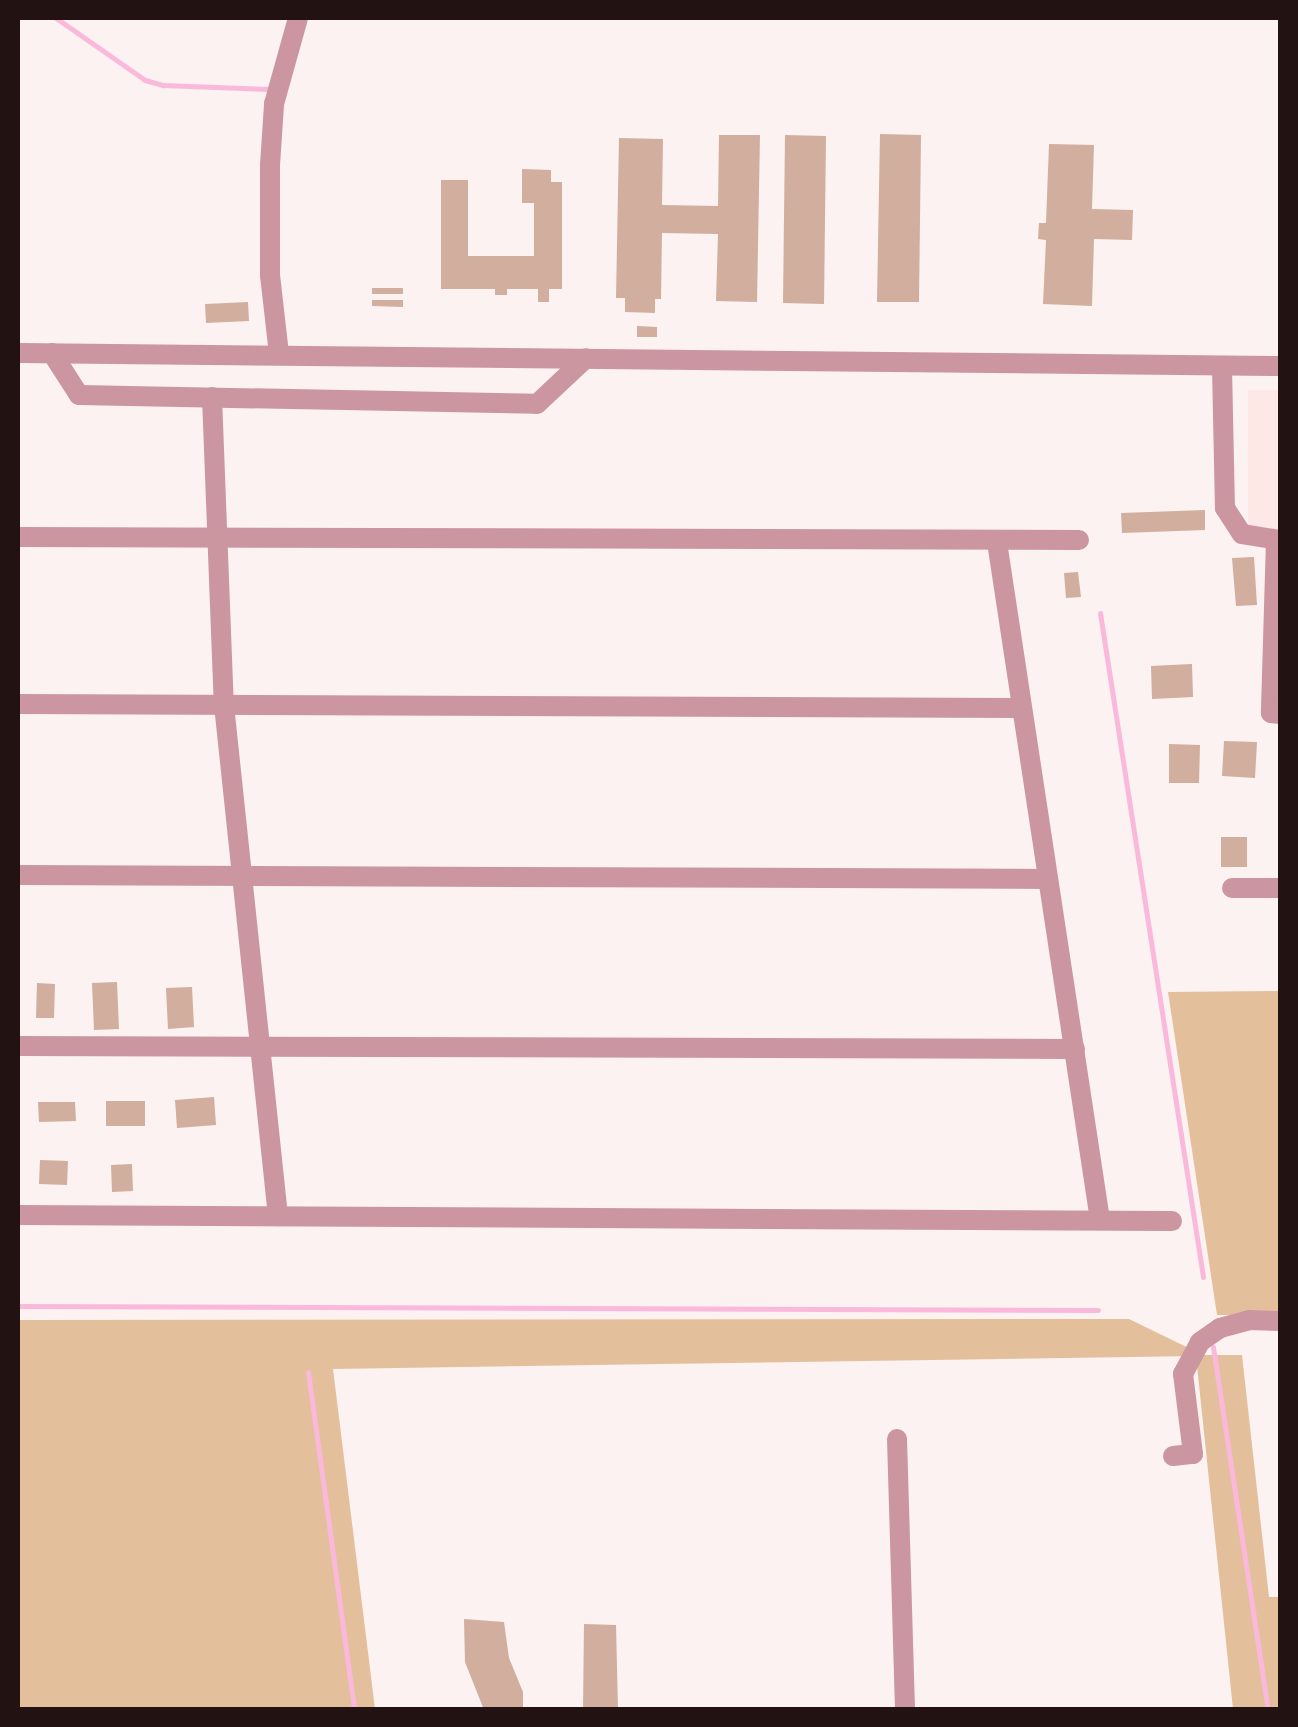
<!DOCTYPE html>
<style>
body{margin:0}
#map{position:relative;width:1298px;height:1727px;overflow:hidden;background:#fbf2f1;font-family:"Roboto Condensed",sans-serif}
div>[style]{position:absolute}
.built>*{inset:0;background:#fde8e6}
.green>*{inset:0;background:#e4bf9c}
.stream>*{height:5px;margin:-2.5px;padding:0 2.5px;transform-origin:2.5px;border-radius:2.5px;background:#fab9db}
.building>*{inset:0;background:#d1ae9e}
.minor>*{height:20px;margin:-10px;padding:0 10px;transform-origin:10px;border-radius:10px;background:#cb96a0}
span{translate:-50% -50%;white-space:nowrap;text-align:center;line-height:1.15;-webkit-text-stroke:8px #fff;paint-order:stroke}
.frame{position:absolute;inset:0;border:20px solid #221312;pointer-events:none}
</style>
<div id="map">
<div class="built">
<div style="clip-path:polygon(1248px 390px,1280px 390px,1280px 530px,1248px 530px)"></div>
</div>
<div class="green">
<div style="clip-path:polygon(1280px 991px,1280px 1315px,1217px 1315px,1168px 992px)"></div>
<div style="clip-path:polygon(1129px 1319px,1203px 1355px,1242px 1355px,1269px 1597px,1280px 1597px,1280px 1709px,1233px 1709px,1196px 1356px,333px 1369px,375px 1709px,18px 1709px,18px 1320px)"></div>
</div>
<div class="stream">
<div style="left:56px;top:18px;width:108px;rotate:34.9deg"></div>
<div style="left:145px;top:80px;width:19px;rotate:16deg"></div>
<div style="left:163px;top:85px;width:105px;rotate:2.2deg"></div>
<div style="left:1100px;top:613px;width:672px;rotate:81.18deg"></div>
<div style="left:18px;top:1306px;width:1080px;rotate:0.21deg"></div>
<div style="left:1213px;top:1347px;width:367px;rotate:81.4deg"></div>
<div style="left:308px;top:1372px;width:341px;rotate:82.2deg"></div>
</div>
<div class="building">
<div style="clip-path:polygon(880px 134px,921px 135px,919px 302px,877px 302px)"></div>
<div style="clip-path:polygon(719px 135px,760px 135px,757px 302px,716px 301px,718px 234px,662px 233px,661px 299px,655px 299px,655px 313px,625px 312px,625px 298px,616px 298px,619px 138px,663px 139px,662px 205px,718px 206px)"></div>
<div style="clip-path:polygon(785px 135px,826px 136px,824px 304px,783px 303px)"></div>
<div style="clip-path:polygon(1049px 144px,1094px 145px,1092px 209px,1133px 210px,1132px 240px,1094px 239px,1092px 306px,1043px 304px,1046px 240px,1038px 239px,1039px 223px,1046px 223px)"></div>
<div style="clip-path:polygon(522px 169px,551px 170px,551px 182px,562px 182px,562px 289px,549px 289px,549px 302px,538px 302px,538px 289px,507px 289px,507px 295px,495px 295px,495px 289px,441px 289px,441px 180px,468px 180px,468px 256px,534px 256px,534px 203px,522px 203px)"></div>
<div style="clip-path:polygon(372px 288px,403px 288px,403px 294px,372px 294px)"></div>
<div style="clip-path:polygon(372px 300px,403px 300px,403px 307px,372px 306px)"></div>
<div style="clip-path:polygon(248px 302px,249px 321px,206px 323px,205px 304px)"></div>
<div style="clip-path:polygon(637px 326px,657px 327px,657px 337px,637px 337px)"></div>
<div style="clip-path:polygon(1205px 510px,1205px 530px,1122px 533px,1121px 513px)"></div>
<div style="clip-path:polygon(1254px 557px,1257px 605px,1236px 606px,1232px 558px)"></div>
<div style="clip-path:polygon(1078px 572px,1081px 597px,1066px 598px,1064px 573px)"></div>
<div style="clip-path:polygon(1192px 664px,1193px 697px,1152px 699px,1151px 666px)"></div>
<div style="clip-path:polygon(1224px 741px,1257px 742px,1255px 778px,1222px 776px)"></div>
<div style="clip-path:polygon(1169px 744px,1200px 745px,1199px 783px,1169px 783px)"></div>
<div style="clip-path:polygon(1221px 837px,1247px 837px,1247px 867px,1221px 867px)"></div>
<div style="clip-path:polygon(117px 982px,119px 1029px,94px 1030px,92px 983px)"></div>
<div style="clip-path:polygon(37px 983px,55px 984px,54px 1018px,36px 1018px)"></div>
<div style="clip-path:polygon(192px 987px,194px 1027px,168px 1029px,166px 988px)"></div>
<div style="clip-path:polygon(214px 1097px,216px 1125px,177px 1128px,175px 1100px)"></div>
<div style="clip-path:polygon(106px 1101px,145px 1101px,145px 1126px,106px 1126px)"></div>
<div style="clip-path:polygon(38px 1102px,75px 1102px,76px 1121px,39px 1122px)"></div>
<div style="clip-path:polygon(40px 1160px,68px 1161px,67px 1185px,39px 1184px)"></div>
<div style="clip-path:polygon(132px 1164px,133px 1191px,112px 1192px,111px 1165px)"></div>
<div style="clip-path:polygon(464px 1619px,504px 1622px,509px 1658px,523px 1692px,523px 1710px,484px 1710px,465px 1662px)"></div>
<div style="clip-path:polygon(584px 1624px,616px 1625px,618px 1710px,583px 1710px)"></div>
</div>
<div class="minor">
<div style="left:18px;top:353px;width:1262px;rotate:0.59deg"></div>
<div style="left:52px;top:353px;width:50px;rotate:57.3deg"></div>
<div style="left:79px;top:395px;width:458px;rotate:1.1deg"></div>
<div style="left:537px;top:404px;width:67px;rotate:-43.2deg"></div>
<div style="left:279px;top:354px;width:80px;rotate:-96.5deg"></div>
<div style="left:270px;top:275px;width:110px;rotate:-90deg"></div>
<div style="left:270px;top:165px;width:61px;rotate:-86.2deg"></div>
<div style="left:274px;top:104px;width:89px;rotate:-74.4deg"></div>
<div style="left:1222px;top:367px;width:141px;rotate:88.8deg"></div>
<div style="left:1225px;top:508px;width:31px;rotate:57deg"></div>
<div style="left:1242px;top:534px;width:38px;rotate:9deg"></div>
<div style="left:212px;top:397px;width:308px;rotate:87.8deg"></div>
<div style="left:224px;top:705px;width:514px;rotate:83.97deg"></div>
<div style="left:18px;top:537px;width:1061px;rotate:0.16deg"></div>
<div style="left:1276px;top:540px;width:173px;rotate:91.7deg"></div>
<div style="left:1271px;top:713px;width:9px;rotate:6deg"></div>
<div style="left:997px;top:542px;width:686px;rotate:81.36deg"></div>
<div style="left:18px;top:704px;width:1003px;rotate:0.23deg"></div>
<div style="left:18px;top:875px;width:1028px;rotate:0.22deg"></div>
<div style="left:1232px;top:888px;width:48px"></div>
<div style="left:18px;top:1046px;width:1057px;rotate:0.16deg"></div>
<div style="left:18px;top:1215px;width:1154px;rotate:0.3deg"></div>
<div style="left:897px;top:1439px;width:271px;rotate:88.3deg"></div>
<div style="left:1173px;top:1456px;width:20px;rotate:-6deg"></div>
<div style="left:1193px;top:1454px;width:81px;rotate:-97.1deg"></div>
<div style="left:1183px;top:1374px;width:36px;rotate:-62deg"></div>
<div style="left:1200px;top:1342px;width:24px;rotate:-35deg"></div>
<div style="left:1220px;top:1328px;width:30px;rotate:-15deg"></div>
<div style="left:1249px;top:1320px;width:31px;rotate:2deg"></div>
</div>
<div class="frame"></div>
</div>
